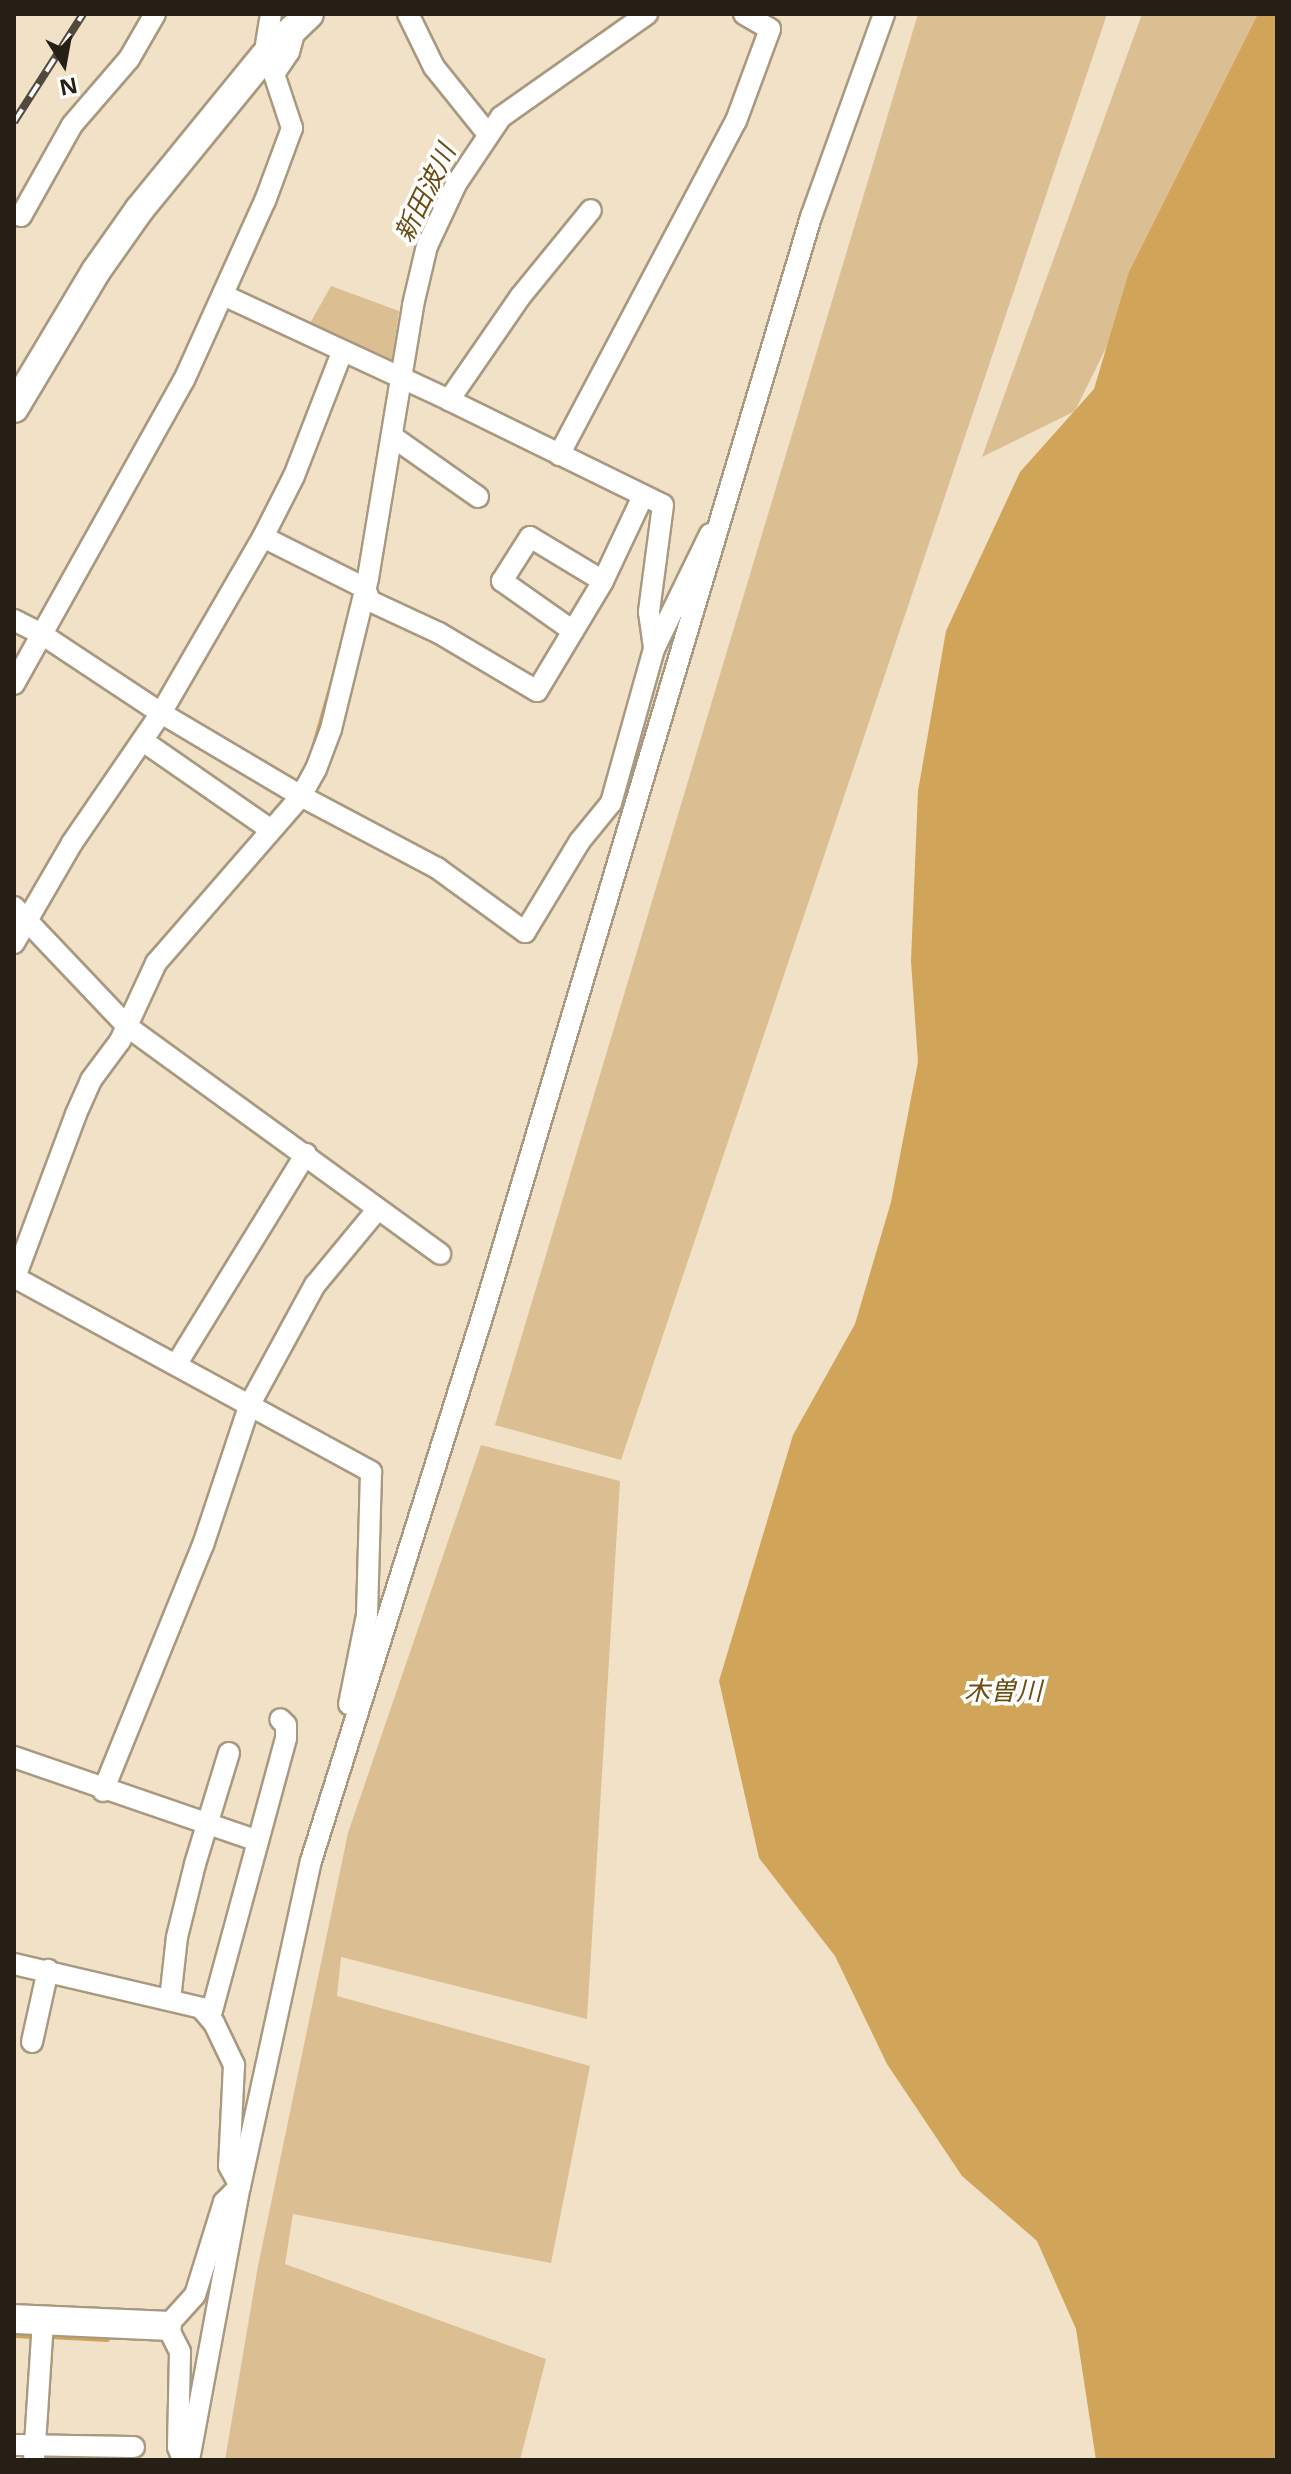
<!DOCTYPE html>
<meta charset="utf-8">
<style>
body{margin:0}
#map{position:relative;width:1291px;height:2474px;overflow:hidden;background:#f1e1c7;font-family:"Open Sans","Noto Sans JP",sans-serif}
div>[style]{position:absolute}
.green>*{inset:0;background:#dbbf92}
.water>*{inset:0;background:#d1a559}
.stream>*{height:5px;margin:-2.5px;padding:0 2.5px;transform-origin:2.5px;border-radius:2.5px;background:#d1a559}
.roads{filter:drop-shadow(2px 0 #a89980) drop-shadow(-2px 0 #a89980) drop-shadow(0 2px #a89980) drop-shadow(0 -2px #a89980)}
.street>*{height:20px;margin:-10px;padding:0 10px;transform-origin:10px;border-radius:10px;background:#fff}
.secondary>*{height:28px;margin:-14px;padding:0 14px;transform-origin:14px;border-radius:14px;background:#fff}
.rail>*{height:8px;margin-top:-4px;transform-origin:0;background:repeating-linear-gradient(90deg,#fff 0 15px,#51493b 0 30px);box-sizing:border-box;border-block:2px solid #51493b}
span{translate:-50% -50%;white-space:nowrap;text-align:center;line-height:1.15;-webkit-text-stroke:7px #fff;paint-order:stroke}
.water-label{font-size:26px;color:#6b4d12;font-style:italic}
.frame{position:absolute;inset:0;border:16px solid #251f15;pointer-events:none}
.north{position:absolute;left:24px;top:24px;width:80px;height:80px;-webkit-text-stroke:6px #fff;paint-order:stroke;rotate:169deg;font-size:22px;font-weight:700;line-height:32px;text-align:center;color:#251f15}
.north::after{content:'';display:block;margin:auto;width:28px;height:36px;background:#251f15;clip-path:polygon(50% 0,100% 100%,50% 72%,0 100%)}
</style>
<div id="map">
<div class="green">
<div style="clip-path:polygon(918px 14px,1107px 14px,621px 1460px,495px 1425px)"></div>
<div style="clip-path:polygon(1142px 14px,1270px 14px,1075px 411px,982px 457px)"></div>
<div style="clip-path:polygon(331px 286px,399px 311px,391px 366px,309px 325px)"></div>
<div style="clip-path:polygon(481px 1445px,620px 1481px,587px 2019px,341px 1957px,337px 1996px,590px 2066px,551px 2263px,293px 2214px,285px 2264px,546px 2359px,520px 2460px,225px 2460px,258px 2266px,348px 1833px)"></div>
</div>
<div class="water">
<div style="clip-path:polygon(1258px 14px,1277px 14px,1277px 2460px,1096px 2460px,1076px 2329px,1037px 2241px,962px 2176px,887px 2064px,835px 1956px,759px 1858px,719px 1681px,793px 1435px,855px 1324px,891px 1202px,918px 1062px,911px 961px,918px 791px,946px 631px,1020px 472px,1094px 389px,1129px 272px)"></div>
</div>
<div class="stream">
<div style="left:502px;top:105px;width:155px;rotate:-35.8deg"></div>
<div style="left:464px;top:155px;width:25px;rotate:-58deg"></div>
<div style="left:398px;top:333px;width:78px;rotate:-78.1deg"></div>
<div style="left:310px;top:758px;width:113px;rotate:-74.1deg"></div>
<div style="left:272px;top:813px;width:18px;rotate:-49deg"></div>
<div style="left:14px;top:2335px;width:19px;rotate:3deg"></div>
<div style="left:48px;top:2336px;width:59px;rotate:2.9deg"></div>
</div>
<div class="roads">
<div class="street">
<div style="left:408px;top:14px;width:59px;rotate:63.9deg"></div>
<div style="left:434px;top:67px;width:85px;rotate:51.2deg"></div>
<div style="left:264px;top:57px;width:44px;rotate:-80.8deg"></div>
<div style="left:21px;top:216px;width:104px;rotate:-60.7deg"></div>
<div style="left:72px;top:125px;width:87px;rotate:-49.2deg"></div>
<div style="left:129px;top:59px;width:52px;rotate:-60deg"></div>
<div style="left:223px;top:295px;width:249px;rotate:24.9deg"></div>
<div style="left:449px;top:400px;width:238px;rotate:26.1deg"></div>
<div style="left:663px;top:505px;width:108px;rotate:97.5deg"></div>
<div style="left:649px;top:612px;width:37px;rotate:82deg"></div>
<div style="left:654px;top:649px;width:128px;rotate:-64deg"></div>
<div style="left:449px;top:400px;width:125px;rotate:-55.4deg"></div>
<div style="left:520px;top:297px;width:112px;rotate:-50.8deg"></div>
<div style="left:393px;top:437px;width:104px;rotate:35.2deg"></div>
<div style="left:559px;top:455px;width:378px;rotate:-62.1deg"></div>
<div style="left:736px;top:121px;width:98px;rotate:-69.7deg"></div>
<div style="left:770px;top:29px;width:30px;rotate:-150deg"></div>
<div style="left:263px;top:537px;width:114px;rotate:26.6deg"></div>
<div style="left:365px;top:588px;width:14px;rotate:69deg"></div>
<div style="left:370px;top:601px;width:76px;rotate:24.9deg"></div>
<div style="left:439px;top:633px;width:114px;rotate:30.6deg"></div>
<div style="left:537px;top:691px;width:128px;rotate:-59deg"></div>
<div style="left:603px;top:581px;width:94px;rotate:-64.8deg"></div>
<div style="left:14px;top:620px;width:33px;rotate:27deg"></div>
<div style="left:43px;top:635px;width:141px;rotate:33.5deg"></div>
<div style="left:161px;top:713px;width:163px;rotate:30.7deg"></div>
<div style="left:301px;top:796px;width:154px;rotate:27.9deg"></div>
<div style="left:437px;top:868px;width:109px;rotate:36deg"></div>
<div style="left:525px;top:932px;width:106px;rotate:-58.9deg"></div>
<div style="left:580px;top:841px;width:49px;rotate:-50.8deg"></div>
<div style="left:611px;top:803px;width:160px;rotate:-74.4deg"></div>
<div style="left:573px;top:631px;width:87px;rotate:-144.8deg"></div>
<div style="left:502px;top:581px;width:52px;rotate:-57.5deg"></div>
<div style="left:530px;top:537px;width:85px;rotate:31.1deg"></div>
<div style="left:14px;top:684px;width:348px;rotate:-60.8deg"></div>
<div style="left:184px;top:380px;width:196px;rotate:-65.7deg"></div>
<div style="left:265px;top:201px;width:78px;rotate:-69.7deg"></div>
<div style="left:292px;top:128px;width:57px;rotate:-108.4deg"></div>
<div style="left:274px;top:74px;width:27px;rotate:-56deg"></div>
<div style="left:289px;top:52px;width:24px;rotate:-75deg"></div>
<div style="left:143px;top:741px;width:156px;rotate:34.8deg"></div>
<div style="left:14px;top:907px;width:166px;rotate:46.5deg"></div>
<div style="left:128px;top:1027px;width:386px;rotate:36deg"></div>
<div style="left:14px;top:943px;width:116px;rotate:-59.9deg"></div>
<div style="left:72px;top:843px;width:158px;rotate:-55.6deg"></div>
<div style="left:161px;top:713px;width:203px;rotate:-59.9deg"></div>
<div style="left:263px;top:537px;width:68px;rotate:-63.1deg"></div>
<div style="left:294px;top:476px;width:133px;rotate:-68.8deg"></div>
<div style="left:14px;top:1277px;width:407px;rotate:28.6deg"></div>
<div style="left:371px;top:1472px;width:143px;rotate:91.6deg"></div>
<div style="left:367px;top:1615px;width:91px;rotate:101.4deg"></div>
<div style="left:14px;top:1280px;width:177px;rotate:-69.5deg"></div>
<div style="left:76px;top:1114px;width:37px;rotate:-66deg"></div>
<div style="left:91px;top:1080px;width:49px;rotate:-53.4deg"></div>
<div style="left:120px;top:1041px;width:86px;rotate:-65.2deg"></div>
<div style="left:156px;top:963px;width:221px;rotate:-49deg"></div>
<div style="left:301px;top:796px;width:31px;rotate:-61deg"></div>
<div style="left:316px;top:769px;width:43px;rotate:-69.4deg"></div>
<div style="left:331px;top:729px;width:155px;rotate:-76.2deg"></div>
<div style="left:368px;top:578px;width:277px;rotate:-80.6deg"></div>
<div style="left:413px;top:305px;width:61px;rotate:-76.7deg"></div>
<div style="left:427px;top:246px;width:68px;rotate:-64.9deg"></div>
<div style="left:456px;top:184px;width:81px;rotate:-56.1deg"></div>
<div style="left:501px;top:117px;width:179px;rotate:-35.2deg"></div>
<div style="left:176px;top:1365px;width:248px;rotate:-58.4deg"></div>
<div style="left:14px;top:1757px;width:255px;rotate:19deg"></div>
<div style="left:103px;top:1791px;width:266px;rotate:-67.9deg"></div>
<div style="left:203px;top:1545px;width:149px;rotate:-71.6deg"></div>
<div style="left:250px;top:1404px;width:136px;rotate:-61.4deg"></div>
<div style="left:315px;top:1285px;width:91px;rotate:-50.4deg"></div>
<div style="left:373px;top:1215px;width:8px;rotate:-76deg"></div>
<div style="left:14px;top:1964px;width:192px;rotate:13.2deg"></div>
<div style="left:201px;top:2008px;width:20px;rotate:49deg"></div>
<div style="left:214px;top:2023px;width:47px;rotate:64.5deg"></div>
<div style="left:234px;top:2065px;width:101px;rotate:92.8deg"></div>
<div style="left:229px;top:2166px;width:23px;rotate:61deg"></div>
<div style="left:240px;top:2186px;width:23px;rotate:135deg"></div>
<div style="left:224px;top:2202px;width:97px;rotate:107.3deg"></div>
<div style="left:195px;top:2295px;width:42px;rotate:132.1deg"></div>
<div style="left:167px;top:2326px;width:29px;rotate:63deg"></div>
<div style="left:180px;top:2352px;width:95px;rotate:91.2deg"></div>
<div style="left:178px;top:2447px;width:11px;rotate:68deg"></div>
<div style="left:170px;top:2000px;width:63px;rotate:-83.7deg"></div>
<div style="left:177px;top:1937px;width:75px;rotate:-76.1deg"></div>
<div style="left:195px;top:1864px;width:116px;rotate:-73deg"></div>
<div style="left:210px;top:2018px;width:290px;rotate:-74.8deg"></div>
<div style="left:286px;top:1738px;width:13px;rotate:-90deg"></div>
<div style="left:286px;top:1725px;width:8px;rotate:-135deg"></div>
<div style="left:32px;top:2042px;width:74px;rotate:-77.5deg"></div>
<div style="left:14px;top:2445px;width:120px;rotate:1deg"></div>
<div style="left:34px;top:2460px;width:139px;rotate:-86.3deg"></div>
<div style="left:189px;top:2460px;width:279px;rotate:-79.5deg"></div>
<div style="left:240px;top:2186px;width:333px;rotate:-77.7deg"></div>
<div style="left:311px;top:1861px;width:577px;rotate:-72.54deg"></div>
<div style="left:484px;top:1311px;width:1142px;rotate:-73.36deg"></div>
<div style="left:811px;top:217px;width:216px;rotate:-70.2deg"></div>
</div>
<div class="secondary">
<div style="left:14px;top:408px;width:160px;rotate:-59.1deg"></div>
<div style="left:96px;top:271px;width:75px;rotate:-54.8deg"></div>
<div style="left:139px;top:210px;width:198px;rotate:-50.8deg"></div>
<div style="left:264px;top:57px;width:62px;rotate:-43.7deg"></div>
<div style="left:14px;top:2319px;width:153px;rotate:2.6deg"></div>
</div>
</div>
<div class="rail">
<div style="left:14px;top:122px;width:128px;rotate:-57.4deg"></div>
</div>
<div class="water-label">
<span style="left:425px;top:193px;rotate:-64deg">新田波川</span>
<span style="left:1003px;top:1691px">木曽川</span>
</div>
<div class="frame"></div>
<div class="north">N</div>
</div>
